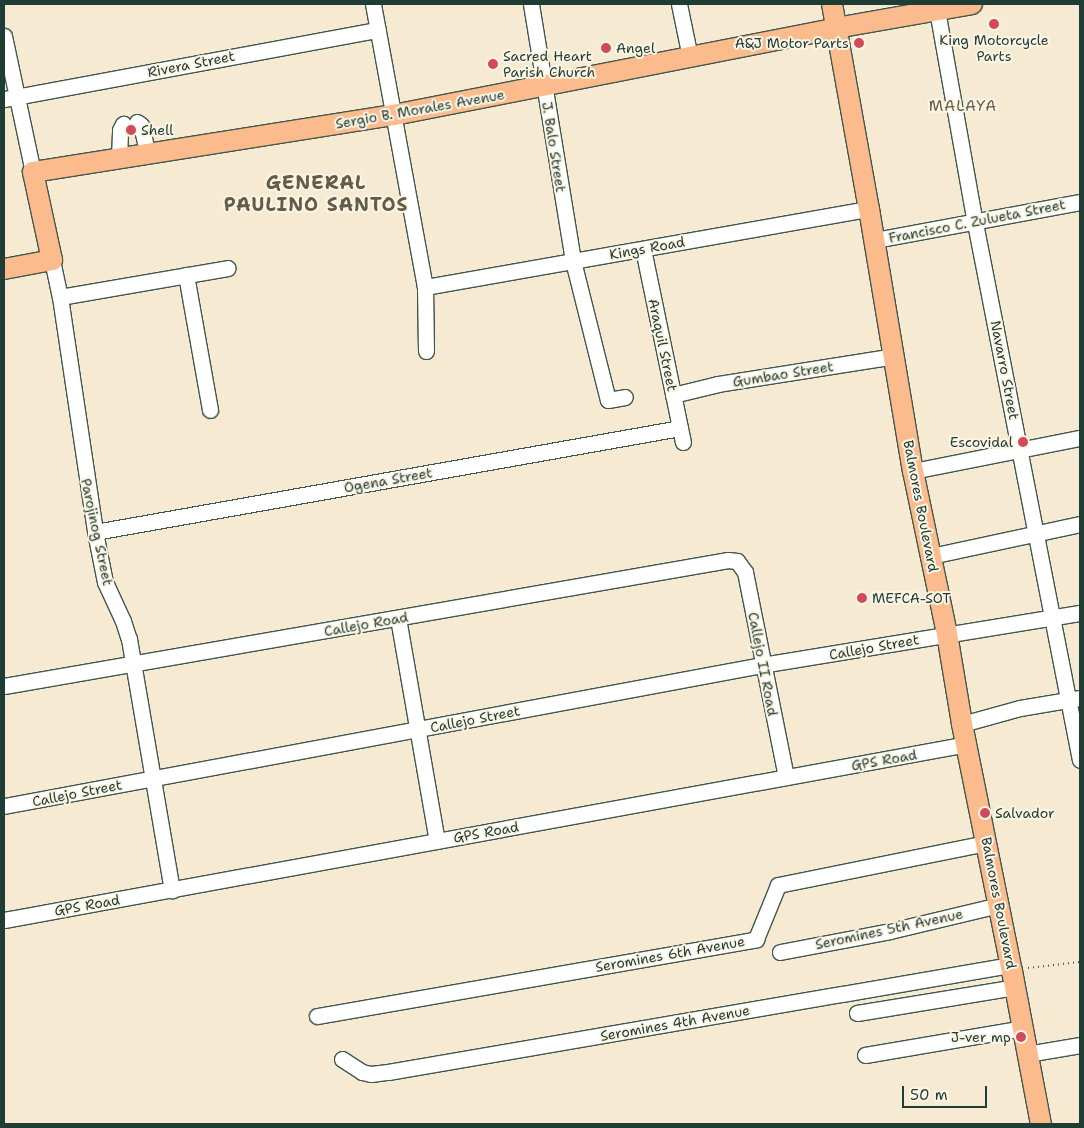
<!DOCTYPE html>
<style>
body{margin:0}
#map{position:relative;width:1084px;height:1128px;overflow:hidden;background:#f7ead2;font-family:"Shantell Sans",sans-serif}
div>[style]{position:absolute}
.path>*{height:2px;margin-top:-1px;transform-origin:0;background:repeating-linear-gradient(90deg,#3f574c 0 1px,transparent 0 5px)}
.roads{filter:drop-shadow(1px 0 #3f574c) drop-shadow(-1px 0 #3f574c) drop-shadow(0 1px #3f574c) drop-shadow(0 -1px #3f574c)}
.minor>*{height:15px;margin:-7.5px;padding:0 7.5px;transform-origin:7.5px;border-radius:7.5px;background:#fff}
.major>*{height:20px;margin:-10px;padding:0 10px;transform-origin:10px;border-radius:10px;background:#fbbb8d}
.dots>*{width:14px;height:14px;translate:-50% -50%;box-sizing:border-box;border:2px solid #fcf5e5;border-radius:50%}
span{translate:-50% -50%;white-space:nowrap;text-align:center;line-height:1.15;-webkit-text-stroke:4px #fcf5e5;paint-order:stroke}
.poi-label{font-size:14px;color:#1f3d34}
.right{translate:-100% -50%;text-align:right}
.left{translate:0 -50%;text-align:left}
.street-label{font-size:14px;color:#1f3d34}
.neighbourhood-label{font-size:15px;color:#625c48;letter-spacing:1px}
.district-label{font-size:19px;color:#625c48;font-weight:700;letter-spacing:1px}
.frame{position:absolute;inset:0;border:5px solid #1f3d34;pointer-events:none}
.scale{position:absolute;left:902px;top:1086px;width:85px;height:22px;box-sizing:border-box;border:2px solid #1f3d34;border-top:0;padding-left:6px;font-size:15px;line-height:18px;white-space:nowrap;color:#1f3d34;-webkit-text-stroke:4px #fcf5e5;paint-order:stroke}
</style>
<div id="map">
<div class="path">
<div style="left:1028px;top:968px;width:52px;rotate:-6.6deg"></div>
</div>
<div class="roads">
<div class="minor">
<div style="left:373px;top:4px;width:288px;rotate:79.6deg"></div>
<div style="left:425px;top:287px;width:64px;rotate:89.1deg"></div>
<div style="left:531px;top:4px;width:260px;rotate:80.7deg"></div>
<div style="left:573px;top:261px;width:143px;rotate:75.9deg"></div>
<div style="left:608px;top:400px;width:17px;rotate:-10deg"></div>
<div style="left:679px;top:4px;width:54px;rotate:78.3deg"></div>
<div style="left:937px;top:10px;width:216px;rotate:79.9deg"></div>
<div style="left:975px;top:223px;width:547px;rotate:78.94deg"></div>
<div style="left:4px;top:36px;width:139px;rotate:78deg"></div>
<div style="left:4px;top:99px;width:380px;rotate:-10.5deg"></div>
<div style="left:137px;top:122px;width:5px;rotate:37deg"></div>
<div style="left:141px;top:125px;width:31px;rotate:77deg"></div>
<div style="left:119px;top:160px;width:30px;rotate:-88deg"></div>
<div style="left:120px;top:130px;width:7px;rotate:-63deg"></div>
<div style="left:875px;top:240px;width:208px;rotate:-10.5deg"></div>
<div style="left:643px;top:249px;width:197px;rotate:78.3deg"></div>
<div style="left:52px;top:260px;width:38px;rotate:78deg"></div>
<div style="left:60px;top:297px;width:238px;rotate:81.5deg"></div>
<div style="left:95px;top:532px;width:51px;rotate:78.7deg"></div>
<div style="left:105px;top:582px;width:43px;rotate:65.2deg"></div>
<div style="left:123px;top:621px;width:19px;rotate:72deg"></div>
<div style="left:129px;top:639px;width:255px;rotate:80.3deg"></div>
<div style="left:186px;top:275px;width:137px;rotate:79.9deg"></div>
<div style="left:425px;top:287px;width:451px;rotate:-10deg"></div>
<div style="left:60px;top:297px;width:170px;rotate:-9.8deg"></div>
<div style="left:673px;top:395px;width:46px;rotate:-13.7deg"></div>
<div style="left:718px;top:384px;width:178px;rotate:-9deg"></div>
<div style="left:913px;top:471px;width:170px;rotate:-11.2deg"></div>
<div style="left:95px;top:532px;width:594px;rotate:-10.08deg"></div>
<div style="left:931px;top:556px;width:152px;rotate:-12.1deg"></div>
<div style="left:398px;top:618px;width:226px;rotate:80.1deg"></div>
<div style="left:4px;top:686px;width:735px;rotate:-9.87deg"></div>
<div style="left:728px;top:560px;width:9px;rotate:6deg"></div>
<div style="left:737px;top:561px;width:14px;rotate:54deg"></div>
<div style="left:745px;top:572px;width:209px;rotate:78.7deg"></div>
<div style="left:962px;top:724px;width:60px;rotate:-15.4deg"></div>
<div style="left:1020px;top:708px;width:61px;rotate:-9.5deg"></div>
<div style="left:4px;top:806px;width:771px;rotate:-10.54deg"></div>
<div style="left:762px;top:665px;width:322px;rotate:-9.3deg"></div>
<div style="left:4px;top:920px;width:980px;rotate:-10.35deg"></div>
<div style="left:780px;top:952px;width:112px;rotate:-10.8deg"></div>
<div style="left:890px;top:931px;width:112px;rotate:-13.4deg"></div>
<div style="left:857px;top:1013px;width:160px;rotate:-9.3deg"></div>
<div style="left:317px;top:1016px;width:446px;rotate:-9.9deg"></div>
<div style="left:756px;top:939px;width:58px;rotate:-67.8deg"></div>
<div style="left:778px;top:885px;width:213px;rotate:-11.4deg"></div>
<div style="left:1027px;top:1054px;width:54px;rotate:-9.6deg"></div>
<div style="left:865px;top:1055px;width:160px;rotate:-9.7deg"></div>
<div style="left:342px;top:1059px;width:24px;rotate:33deg"></div>
<div style="left:362px;top:1072px;width:9px;rotate:13deg"></div>
<div style="left:371px;top:1074px;width:17px;rotate:-7deg"></div>
<div style="left:388px;top:1072px;width:632px;rotate:-9.75deg"></div>
</div>
<div class="major">
<div style="left:832px;top:4px;width:208px;rotate:79.8deg"></div>
<div style="left:869px;top:209px;width:266px;rotate:80.5deg"></div>
<div style="left:913px;top:471px;width:167px;rotate:78.2deg"></div>
<div style="left:947px;top:634px;width:91px;rotate:80.5deg"></div>
<div style="left:962px;top:724px;width:252px;rotate:78.6deg"></div>
<div style="left:1012px;top:971px;width:156px;rotate:79.3deg"></div>
<div style="left:4px;top:269px;width:49px;rotate:-10.6deg"></div>
<div style="left:52px;top:260px;width:90px;rotate:-102.2deg"></div>
<div style="left:33px;top:172px;width:365px;rotate:-9deg"></div>
<div style="left:394px;top:115px;width:450px;rotate:-11.1deg"></div>
<div style="left:836px;top:28px;width:138px;rotate:-10deg"></div>
</div>
</div>
<div class="dots">
<div style="left:994px;top:24px;background:#d1495b"></div>
<div style="left:859px;top:43px;background:#d1495b"></div>
<div style="left:606px;top:48px;background:#d1495b"></div>
<div style="left:493px;top:64px;background:#d1495b"></div>
<div style="left:131px;top:130px;background:#d1495b"></div>
<div style="left:1023px;top:442px;background:#d1495b"></div>
<div style="left:862px;top:598px;background:#d1495b"></div>
<div style="left:985px;top:813px;background:#d1495b"></div>
<div style="left:1021px;top:1037px;background:#d1495b"></div>
</div>
<div class="poi-label">
<span style="left:994px;top:48px">King Motorcycle<br>Parts</span>
<span class="right" style="left:849px;top:43px">A&amp;J Motor Parts</span>
<span class="left" style="left:616px;top:48px">Angel</span>
<span class="left" style="left:503px;top:64px">Sacred Heart<br>Parish Church</span>
<span class="left" style="left:141px;top:130px">Shell</span>
<span class="right" style="left:1013px;top:442px">Escovidal</span>
<span class="left" style="left:872px;top:598px">MEFCA-SOT</span>
<span class="left" style="left:995px;top:813px">Salvador</span>
<span class="right" style="left:1011px;top:1037px">J-ver mp</span>
</div>
<div class="street-label">
<span style="left:191px;top:64px;rotate:-11deg">Rivera Street</span>
<span style="left:420px;top:109px;rotate:-10deg">Sergio B. Morales Avenue</span>
<span style="left:554px;top:147px;rotate:81deg">J. Balo Street</span>
<span style="left:977px;top:221px;rotate:-11deg">Francisco C. Zulueta Street</span>
<span style="left:647px;top:248px;rotate:-10deg">Kings Road</span>
<span style="left:663px;top:345px;rotate:78deg">Araquil Street</span>
<span style="left:1005px;top:370px;rotate:79deg">Navarro Street</span>
<span style="left:783px;top:374px;rotate:-9deg">Gumbao Street</span>
<span style="left:388px;top:480px;rotate:-10deg">Ogena Street</span>
<span style="left:921px;top:506px;rotate:79deg">Balmores Boulevard</span>
<span style="left:97px;top:532px;rotate:78deg">Parojinog Street</span>
<span style="left:366px;top:624px;rotate:-10deg">Callejo Road</span>
<span style="left:874px;top:647px;rotate:-10deg">Callejo Street</span>
<span style="left:763px;top:664px;rotate:79deg">Callejo II Road</span>
<span style="left:475px;top:719px;rotate:-11deg">Callejo Street</span>
<span style="left:884px;top:760px;rotate:-10deg">GPS Road</span>
<span style="left:77px;top:793px;rotate:-11deg">Callejo Street</span>
<span style="left:486px;top:832px;rotate:-10deg">GPS Road</span>
<span style="left:999px;top:903px;rotate:79deg">Balmores Boulevard</span>
<span style="left:87px;top:905px;rotate:-10deg">GPS Road</span>
<span style="left:889px;top:929px;rotate:-12deg">Seromines 5th Avenue</span>
<span style="left:670px;top:954px;rotate:-10deg">Seromines 6th Avenue</span>
<span style="left:675px;top:1023px;rotate:-10deg">Seromines 4th Avenue</span>
</div>
<div class="neighbourhood-label">
<span style="left:963px;top:107px">MALAYA</span>
</div>
<div class="district-label">
<span style="left:316px;top:194px">GENERAL<br>PAULINO SANTOS</span>
</div>
<div class="frame"></div>
<div class="scale">50 m</div>
</div>
